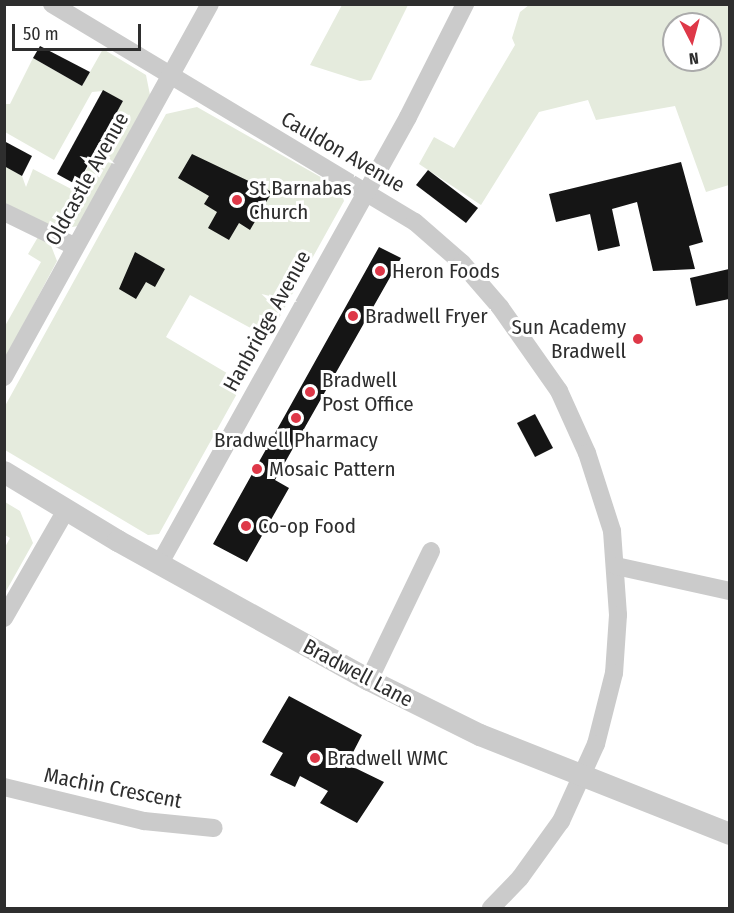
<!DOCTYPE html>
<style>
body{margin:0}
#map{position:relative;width:734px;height:913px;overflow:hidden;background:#fff;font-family:"Fira Sans Condensed",sans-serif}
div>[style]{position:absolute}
.green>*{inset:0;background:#e5ebdd}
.building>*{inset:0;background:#151515}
.minor>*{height:18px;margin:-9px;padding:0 9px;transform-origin:9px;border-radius:9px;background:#cbcbcb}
.tertiary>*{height:22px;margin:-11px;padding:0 11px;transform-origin:11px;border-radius:11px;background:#cbcbcb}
.dots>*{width:16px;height:16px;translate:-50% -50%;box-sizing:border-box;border:3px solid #fff;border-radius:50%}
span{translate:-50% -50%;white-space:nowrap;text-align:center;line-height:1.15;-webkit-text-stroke:6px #fff;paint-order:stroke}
.street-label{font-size:21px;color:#2e2e2e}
.poi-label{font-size:21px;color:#2e2e2e}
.left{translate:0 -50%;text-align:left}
.right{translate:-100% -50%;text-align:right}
.frame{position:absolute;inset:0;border:6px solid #2e2e2e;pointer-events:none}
.north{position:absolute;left:662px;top:12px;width:60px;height:60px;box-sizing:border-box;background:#fff;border:2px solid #ababab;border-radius:50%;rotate:174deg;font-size:16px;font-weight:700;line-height:24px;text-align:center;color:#2e2e2e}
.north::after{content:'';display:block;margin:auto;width:21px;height:27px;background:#de3848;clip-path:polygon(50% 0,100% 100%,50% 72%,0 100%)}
.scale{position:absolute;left:12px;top:24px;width:129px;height:27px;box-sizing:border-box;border:3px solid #2e2e2e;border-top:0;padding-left:8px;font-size:18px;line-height:21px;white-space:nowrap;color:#2e2e2e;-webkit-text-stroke:4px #fff;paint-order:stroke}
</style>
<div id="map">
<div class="green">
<div style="clip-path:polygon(342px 5px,408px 5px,371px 80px,360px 81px,310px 65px)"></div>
<div style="clip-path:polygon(evenodd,529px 5px,729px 5px,729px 185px,706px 192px,675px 106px,596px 120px,588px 100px,539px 112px,481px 205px,419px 164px,434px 137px,454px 148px,515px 45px,512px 38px,520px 12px,529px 5px,674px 24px,710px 24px,710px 60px,674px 60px,674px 24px)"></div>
<div style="clip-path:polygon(103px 49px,146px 75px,150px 95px,78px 226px,56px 230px,5px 203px,5px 166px,22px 176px,26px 187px,33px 169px,75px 191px,123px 101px,103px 91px,92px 92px,54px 160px,5px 132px,5px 104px,10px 104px,33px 58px,82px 86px)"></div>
<div style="clip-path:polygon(evenodd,197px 107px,340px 188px,344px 201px,159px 534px,148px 535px,5px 450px,5px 406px,166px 114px,197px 107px,190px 295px,267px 337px,242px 382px,166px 337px,190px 295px)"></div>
<div style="clip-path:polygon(38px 237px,50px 243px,57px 261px,5px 359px,5px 326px,41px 262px,28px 254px)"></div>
<div style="clip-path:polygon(5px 502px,20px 511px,33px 543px,5px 593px,5px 547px,10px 538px,5px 535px)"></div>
</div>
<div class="building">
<div style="clip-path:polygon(40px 46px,90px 72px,82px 86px,33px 58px)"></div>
<div style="clip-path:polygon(103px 90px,123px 101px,77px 185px,57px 174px)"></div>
<div style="clip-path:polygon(4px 141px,32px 156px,22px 176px,4px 166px)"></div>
<div style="clip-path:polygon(192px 154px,272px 192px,250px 230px,239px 223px,229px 240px,208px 228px,217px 212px,204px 204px,209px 196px,178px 178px)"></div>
<div style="clip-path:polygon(681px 162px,703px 242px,689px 246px,695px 269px,653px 271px,637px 202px,612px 209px,620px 246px,598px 251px,590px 214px,556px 222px,549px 194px)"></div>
<div style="clip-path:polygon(428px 170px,478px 208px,466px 223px,416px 185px)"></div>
<div style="clip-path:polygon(379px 247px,401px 258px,275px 480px,289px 488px,247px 562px,213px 544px)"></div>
<div style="clip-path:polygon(135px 252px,165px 269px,155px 287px,146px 282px,136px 299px,119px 289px)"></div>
<div style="clip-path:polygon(729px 269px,729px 299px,696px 306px,690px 278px)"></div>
<div style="clip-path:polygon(535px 414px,553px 448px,535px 457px,517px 423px)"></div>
<div style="clip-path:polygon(289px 696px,362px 735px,347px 764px,384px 782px,357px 823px,320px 803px,328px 791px,300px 776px,295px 787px,270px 775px,283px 753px,262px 742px)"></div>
</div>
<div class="minor">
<div style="left:52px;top:4px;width:423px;rotate:31deg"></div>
<div style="left:415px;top:222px;width:62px;rotate:41.1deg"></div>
<div style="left:462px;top:263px;width:58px;rotate:49.2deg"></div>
<div style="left:500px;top:307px;width:103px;rotate:54.9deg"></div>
<div style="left:559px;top:391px;width:68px;rotate:65.7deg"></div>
<div style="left:587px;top:453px;width:82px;rotate:72.2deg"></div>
<div style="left:612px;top:531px;width:84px;rotate:85.9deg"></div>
<div style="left:618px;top:615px;width:58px;rotate:93.9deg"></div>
<div style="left:614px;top:673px;width:73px;rotate:104.2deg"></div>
<div style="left:596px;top:744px;width:85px;rotate:114.4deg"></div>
<div style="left:561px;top:821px;width:70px;rotate:125.7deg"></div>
<div style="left:520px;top:878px;width:42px;rotate:134deg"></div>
<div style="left:4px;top:212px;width:78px;rotate:25.9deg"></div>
<div style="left:4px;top:377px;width:426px;rotate:-61.1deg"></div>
<div style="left:160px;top:563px;width:510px;rotate:-60.92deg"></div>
<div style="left:408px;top:117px;width:127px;rotate:-63.2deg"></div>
<div style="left:616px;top:566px;width:117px;rotate:12.4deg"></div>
<div style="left:4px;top:618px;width:125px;rotate:-60.1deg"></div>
<div style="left:369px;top:680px;width:143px;rotate:-64.3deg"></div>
<div style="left:4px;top:787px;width:144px;rotate:13.7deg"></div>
<div style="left:144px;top:821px;width:70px;rotate:5.7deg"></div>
</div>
<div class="tertiary">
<div style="left:4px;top:472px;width:133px;rotate:31.2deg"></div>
<div style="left:118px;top:541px;width:287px;rotate:29deg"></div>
<div style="left:369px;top:680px;width:124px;rotate:26.4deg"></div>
<div style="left:480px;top:735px;width:269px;rotate:21.6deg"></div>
</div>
<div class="dots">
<div style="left:237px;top:200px;background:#de3848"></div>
<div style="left:380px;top:271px;background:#de3848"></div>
<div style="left:353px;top:316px;background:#de3848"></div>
<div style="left:638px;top:339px;background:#de3848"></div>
<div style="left:310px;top:392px;background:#de3848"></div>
<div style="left:296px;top:418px;background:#de3848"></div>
<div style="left:257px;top:469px;background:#de3848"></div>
<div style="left:246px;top:526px;background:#de3848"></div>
<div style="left:315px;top:758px;background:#de3848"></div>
</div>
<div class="street-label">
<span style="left:343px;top:152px;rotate:30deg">Cauldon Avenue</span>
<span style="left:87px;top:179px;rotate:-61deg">Oldcastle Avenue</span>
<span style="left:267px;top:321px;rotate:-61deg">Hanbridge Avenue</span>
<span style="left:358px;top:673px;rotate:28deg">Bradwell Lane</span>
<span style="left:113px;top:788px;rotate:11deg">Machin Crescent</span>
</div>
<div class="poi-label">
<span class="left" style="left:249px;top:200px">St Barnabas<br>Church</span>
<span class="left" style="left:392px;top:271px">Heron Foods</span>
<span class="left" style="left:365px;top:316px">Bradwell Fryer</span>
<span class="right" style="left:626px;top:339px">Sun Academy<br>Bradwell</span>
<span class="left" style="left:322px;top:392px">Bradwell<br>Post Office</span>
<span style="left:296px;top:440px">Bradwell Pharmacy</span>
<span class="left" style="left:269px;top:469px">Mosaic Pattern</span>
<span class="left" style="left:258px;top:526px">Co-op Food</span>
<span class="left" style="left:327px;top:758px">Bradwell WMC</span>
</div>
<div class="frame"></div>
<div class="north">N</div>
<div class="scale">50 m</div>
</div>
